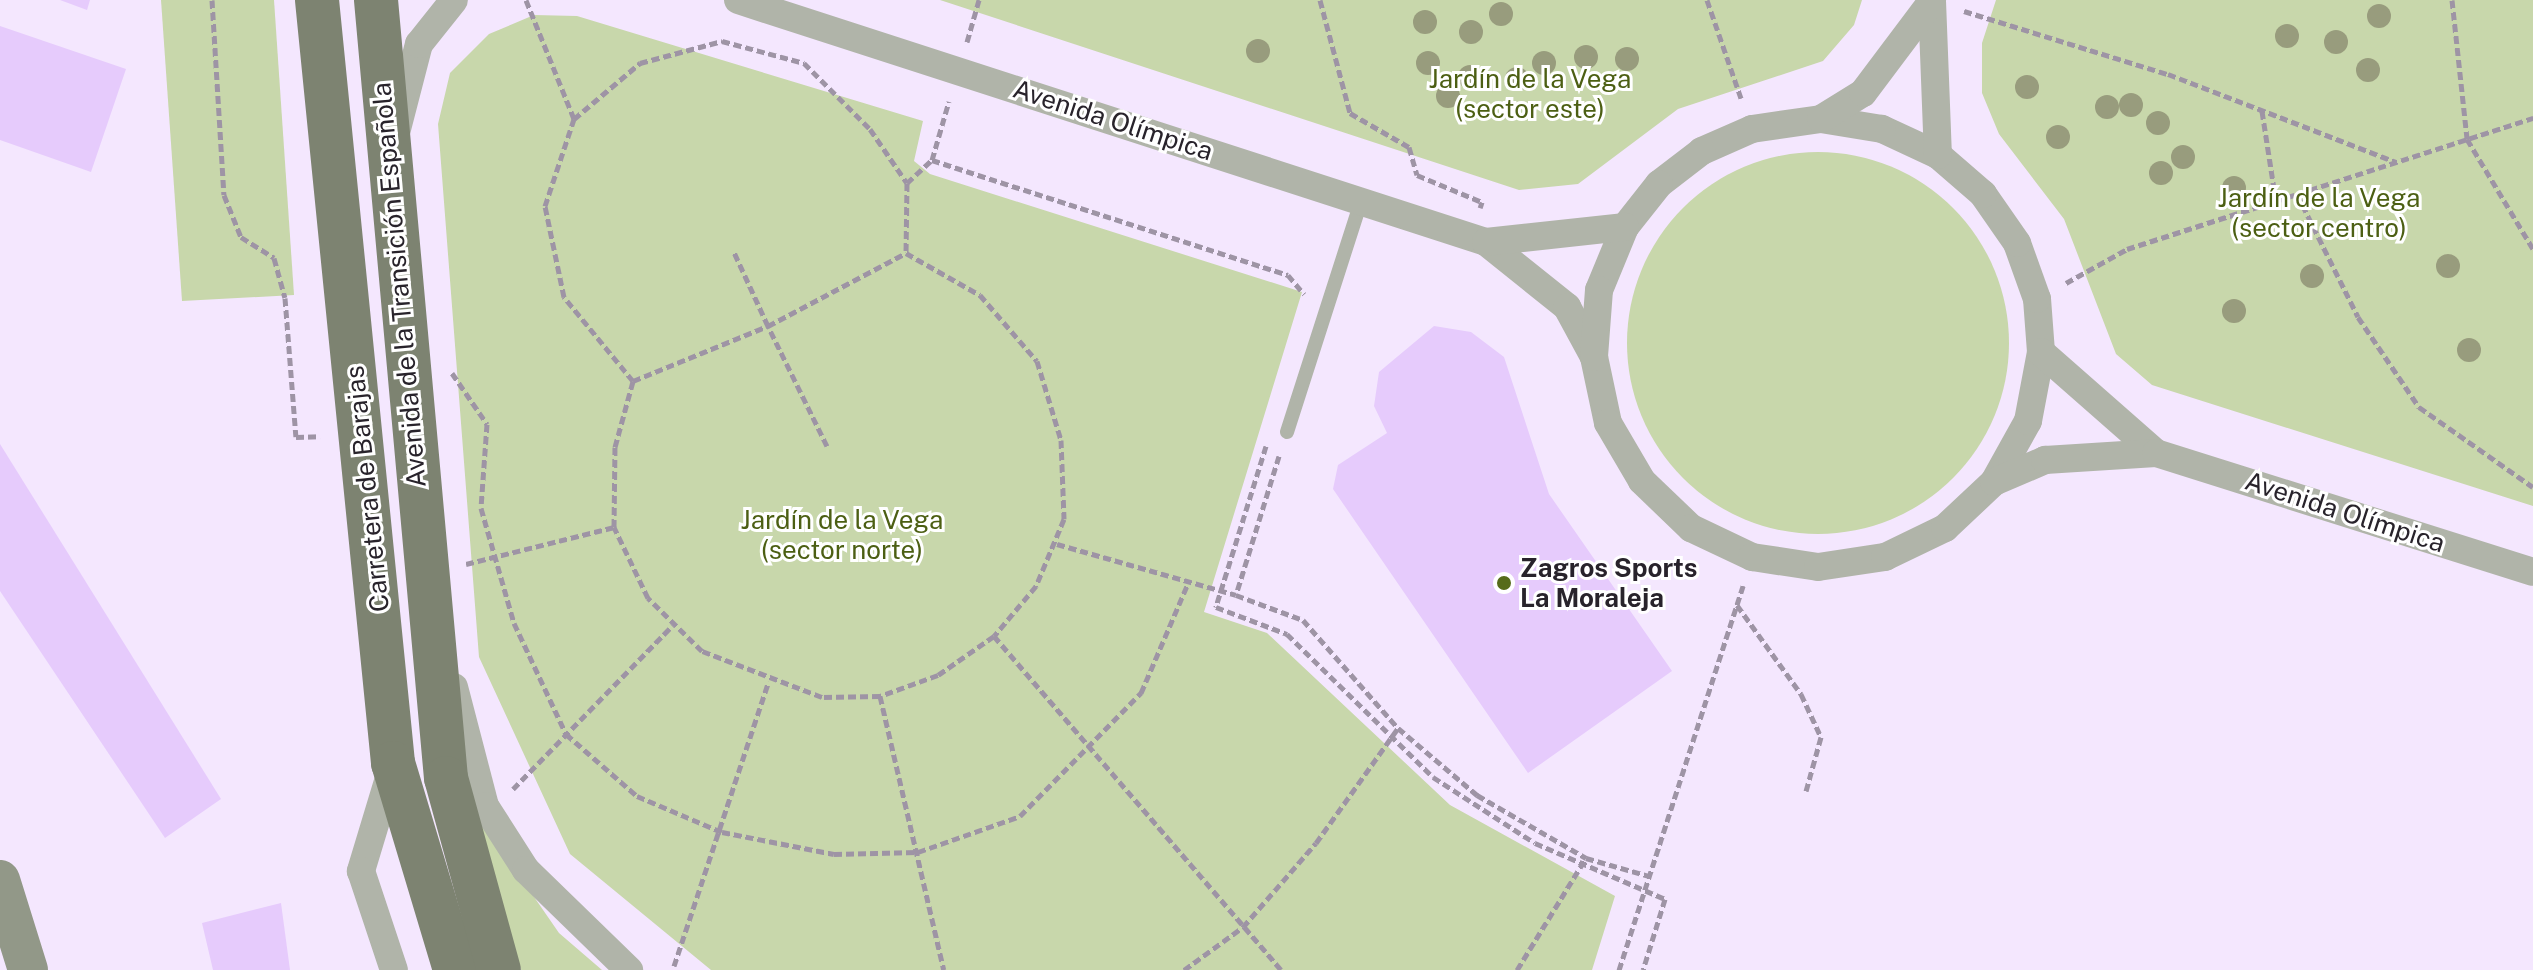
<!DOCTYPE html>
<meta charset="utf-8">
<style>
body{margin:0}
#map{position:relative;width:2533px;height:970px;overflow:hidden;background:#f4e7fe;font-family:"Public Sans",sans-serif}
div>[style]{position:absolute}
.green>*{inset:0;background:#c8d7ab}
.round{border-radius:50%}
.building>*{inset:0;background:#e6cbfc}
.path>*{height:5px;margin-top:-2.5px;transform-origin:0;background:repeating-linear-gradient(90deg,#9e94a5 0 8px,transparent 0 12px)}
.lane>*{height:14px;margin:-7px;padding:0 7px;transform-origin:7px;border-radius:7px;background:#b0b4a9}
.street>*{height:28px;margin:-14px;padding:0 14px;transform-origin:14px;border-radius:14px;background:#b0b4a9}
.secondary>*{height:40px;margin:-20px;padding:0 20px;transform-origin:20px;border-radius:20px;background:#929888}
.primary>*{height:44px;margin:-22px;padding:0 22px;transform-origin:22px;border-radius:22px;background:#7d8371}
.trees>*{width:24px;height:24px;margin:-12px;border-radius:50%;background:#989c7d}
.dots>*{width:22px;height:22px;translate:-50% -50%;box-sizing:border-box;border:4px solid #fff;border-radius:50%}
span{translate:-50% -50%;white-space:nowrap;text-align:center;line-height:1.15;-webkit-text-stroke:6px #fff;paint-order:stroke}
.park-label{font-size:26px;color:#4c5f13}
.street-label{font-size:26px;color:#28232b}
.poi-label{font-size:26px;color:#28232b;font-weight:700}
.left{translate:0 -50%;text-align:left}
</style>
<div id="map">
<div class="green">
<div style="clip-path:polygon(161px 0,274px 0,294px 295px,182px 301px)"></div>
<div style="clip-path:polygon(940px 0,1862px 0,1854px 25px,1823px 61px,1678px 109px,1578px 184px,1519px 190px)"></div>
<div style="clip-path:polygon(1996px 0,2533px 0,2533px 506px,2152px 385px,2116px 354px,2064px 219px,1999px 134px,1982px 93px,1982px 43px)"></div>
<div style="clip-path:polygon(534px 15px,577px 16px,923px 121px,914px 161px,930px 174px,1302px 292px,1204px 612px,1267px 633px,1450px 805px,1615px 896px,1592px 970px,711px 970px,570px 854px,479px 657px,438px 124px,450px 73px,489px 34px)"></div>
<div class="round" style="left:1627px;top:152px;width:382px;height:382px"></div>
<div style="clip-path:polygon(469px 803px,559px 933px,602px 970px,521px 970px)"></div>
</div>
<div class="building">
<div style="clip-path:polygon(60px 0,90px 0,87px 10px)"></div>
<div style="clip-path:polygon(0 26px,126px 69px,91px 172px,0 140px)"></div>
<div style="clip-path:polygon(1434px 326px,1471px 332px,1504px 357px,1549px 494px,1672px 671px,1528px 773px,1333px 489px,1338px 465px,1387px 433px,1374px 406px,1379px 372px)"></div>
<div style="clip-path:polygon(0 444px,221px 799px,165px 838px,0 591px)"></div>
<div style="clip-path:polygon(281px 903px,290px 970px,213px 970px,202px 923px)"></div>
</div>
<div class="path">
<div style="left:212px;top:0;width:195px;rotate:86.5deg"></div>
<div style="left:224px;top:195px;width:45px;rotate:68deg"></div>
<div style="left:241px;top:237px;width:39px;rotate:32deg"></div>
<div style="left:274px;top:258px;width:41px;rotate:74.6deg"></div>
<div style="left:285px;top:298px;width:139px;rotate:85.5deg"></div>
<div style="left:296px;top:437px;width:24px;rotate:-2deg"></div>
<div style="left:526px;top:0;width:128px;rotate:68deg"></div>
<div style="left:1320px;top:0;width:117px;rotate:75.1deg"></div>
<div style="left:1350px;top:113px;width:68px;rotate:30deg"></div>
<div style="left:1409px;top:147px;width:29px;rotate:74deg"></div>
<div style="left:1417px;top:175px;width:70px;rotate:22.6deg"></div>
<div style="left:1482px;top:202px;width:6px;rotate:108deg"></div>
<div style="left:1707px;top:0;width:104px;rotate:70.9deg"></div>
<div style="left:2452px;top:0;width:140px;rotate:83.8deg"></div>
<div style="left:2467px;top:139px;width:128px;rotate:59deg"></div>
<div style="left:1964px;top:11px;width:214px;rotate:17.2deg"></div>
<div style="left:2168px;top:74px;width:244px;rotate:21.1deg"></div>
<div style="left:722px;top:41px;width:85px;rotate:15deg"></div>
<div style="left:804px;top:63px;width:93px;rotate:45deg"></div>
<div style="left:870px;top:129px;width:65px;rotate:55.6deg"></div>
<div style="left:907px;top:183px;width:70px;rotate:90.8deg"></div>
<div style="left:906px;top:253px;width:85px;rotate:29.6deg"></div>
<div style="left:980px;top:295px;width:87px;rotate:49.2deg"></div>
<div style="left:1037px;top:361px;width:83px;rotate:73.1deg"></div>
<div style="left:1061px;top:440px;width:79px;rotate:87.8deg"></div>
<div style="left:1064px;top:519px;width:73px;rotate:112.7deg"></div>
<div style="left:1036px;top:586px;width:65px;rotate:130deg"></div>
<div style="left:994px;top:636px;width:68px;rotate:145.1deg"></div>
<div style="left:938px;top:675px;width:62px;rotate:160.1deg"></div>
<div style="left:880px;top:696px;width:58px;rotate:179deg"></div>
<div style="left:822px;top:697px;width:129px;rotate:-159deg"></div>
<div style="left:702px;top:651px;width:76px;rotate:-135.5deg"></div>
<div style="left:648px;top:598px;width:79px;rotate:-115.6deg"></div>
<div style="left:614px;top:527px;width:80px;rotate:-89.3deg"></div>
<div style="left:615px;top:447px;width:68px;rotate:-74.7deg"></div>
<div style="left:633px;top:381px;width:109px;rotate:-129.4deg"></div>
<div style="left:564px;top:297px;width:93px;rotate:-101.8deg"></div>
<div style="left:545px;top:206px;width:92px;rotate:-71.6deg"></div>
<div style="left:574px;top:119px;width:87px;rotate:-40.3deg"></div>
<div style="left:640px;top:63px;width:85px;rotate:-15deg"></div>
<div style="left:967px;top:42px;width:44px;rotate:-74.1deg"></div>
<div style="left:2262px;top:111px;width:91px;rotate:81.2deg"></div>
<div style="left:932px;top:160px;width:374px;rotate:17.9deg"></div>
<div style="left:1288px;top:275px;width:25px;rotate:50deg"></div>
<div style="left:907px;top:183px;width:34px;rotate:-43deg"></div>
<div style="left:932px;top:160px;width:61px;rotate:-73.9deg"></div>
<div style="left:2297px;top:194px;width:137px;rotate:63.6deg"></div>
<div style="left:2358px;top:317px;width:109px;rotate:55.9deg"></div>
<div style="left:2419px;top:407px;width:139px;rotate:35.1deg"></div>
<div style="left:2066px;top:283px;width:70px;rotate:-29.1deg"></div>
<div style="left:2127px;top:249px;width:427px;rotate:-17.9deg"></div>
<div style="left:452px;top:373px;width:62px;rotate:55.5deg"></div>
<div style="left:487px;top:424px;width:84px;rotate:94.1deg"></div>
<div style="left:481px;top:508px;width:120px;rotate:74deg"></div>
<div style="left:514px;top:623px;width:123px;rotate:64.9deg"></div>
<div style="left:566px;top:734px;width:94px;rotate:41.1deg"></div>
<div style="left:637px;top:796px;width:92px;rotate:23deg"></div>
<div style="left:722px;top:832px;width:114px;rotate:11.1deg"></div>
<div style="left:834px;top:854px;width:84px;rotate:-1.4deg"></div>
<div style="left:918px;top:852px;width:108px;rotate:-19.4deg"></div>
<div style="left:1020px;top:816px;width:173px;rotate:-45.5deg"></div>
<div style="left:1141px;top:693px;width:122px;rotate:-66.8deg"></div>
<div style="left:633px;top:381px;width:146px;rotate:-22.2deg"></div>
<div style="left:768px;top:326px;width:81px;rotate:-114.7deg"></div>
<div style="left:827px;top:446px;width:134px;rotate:-116.2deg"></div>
<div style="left:768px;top:326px;width:156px;rotate:-27.9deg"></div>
<div style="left:1266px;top:446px;width:169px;rotate:107.3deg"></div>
<div style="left:1216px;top:607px;width:76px;rotate:20.8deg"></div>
<div style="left:1287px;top:634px;width:204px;rotate:44.4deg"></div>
<div style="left:1433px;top:777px;width:121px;rotate:32.9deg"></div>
<div style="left:1535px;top:843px;width:142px;rotate:23.3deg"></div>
<div style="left:1665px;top:899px;width:74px;rotate:107.2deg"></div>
<div style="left:1279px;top:456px;width:145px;rotate:107.2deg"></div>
<div style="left:1236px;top:595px;width:72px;rotate:20.5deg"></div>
<div style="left:1303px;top:620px;width:144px;rotate:48.7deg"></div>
<div style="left:1398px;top:728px;width:104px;rotate:40.3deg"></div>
<div style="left:1477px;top:795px;width:126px;rotate:30deg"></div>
<div style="left:1586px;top:858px;width:66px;rotate:15.9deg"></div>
<div style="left:1057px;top:544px;width:186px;rotate:15.9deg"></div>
<div style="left:466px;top:564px;width:153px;rotate:-14deg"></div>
<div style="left:1737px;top:605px;width:110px;rotate:54.3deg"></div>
<div style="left:1801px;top:694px;width:47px;rotate:65.1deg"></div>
<div style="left:1821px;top:737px;width:56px;rotate:105.5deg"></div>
<div style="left:994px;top:636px;width:440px;rotate:49.3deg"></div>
<div style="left:880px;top:696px;width:281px;rotate:76.9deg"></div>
<div style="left:513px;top:789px;width:228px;rotate:-45.7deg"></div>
<div style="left:674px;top:966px;width:300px;rotate:-71.6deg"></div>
<div style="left:1184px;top:970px;width:73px;rotate:-36.1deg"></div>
<div style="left:1243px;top:927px;width:111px;rotate:-49deg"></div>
<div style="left:1316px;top:843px;width:141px;rotate:-54.5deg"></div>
<div style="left:1517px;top:970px;width:132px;rotate:-58.4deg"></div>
<div style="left:1619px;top:970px;width:404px;rotate:-72.1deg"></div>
</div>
<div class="lane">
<div style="left:1287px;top:432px;width:242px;rotate:-72.2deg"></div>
</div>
<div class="street">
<div style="left:738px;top:0;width:786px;rotate:17.93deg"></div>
<div style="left:1486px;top:242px;width:104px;rotate:38.7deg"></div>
<div style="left:1567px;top:307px;width:57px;rotate:61.6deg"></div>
<div style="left:1594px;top:357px;width:67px;rotate:78deg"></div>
<div style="left:1608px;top:423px;width:67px;rotate:59.6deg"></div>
<div style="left:1642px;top:481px;width:68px;rotate:43.8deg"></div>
<div style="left:1691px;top:528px;width:68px;rotate:25.4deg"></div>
<div style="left:1752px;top:557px;width:67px;rotate:8.6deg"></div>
<div style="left:1818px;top:567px;width:68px;rotate:-8.5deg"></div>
<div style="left:1885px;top:557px;width:67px;rotate:-25.8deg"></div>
<div style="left:1945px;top:528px;width:67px;rotate:-43.2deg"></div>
<div style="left:1994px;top:482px;width:70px;rotate:-60.9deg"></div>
<div style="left:2028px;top:421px;width:70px;rotate:-79.3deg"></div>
<div style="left:2041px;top:352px;width:53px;rotate:-94.3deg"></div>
<div style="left:2037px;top:299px;width:59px;rotate:-109.7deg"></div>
<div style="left:2017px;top:243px;width:60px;rotate:-124.8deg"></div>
<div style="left:1983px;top:194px;width:60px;rotate:-139.1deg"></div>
<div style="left:1938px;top:155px;width:62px;rotate:-155.1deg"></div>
<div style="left:1882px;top:129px;width:62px;rotate:-170.7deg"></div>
<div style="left:1821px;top:119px;width:70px;rotate:171.8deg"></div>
<div style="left:1752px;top:129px;width:55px;rotate:156.3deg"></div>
<div style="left:1702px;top:151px;width:54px;rotate:142.5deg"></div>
<div style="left:1659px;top:184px;width:55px;rotate:128.3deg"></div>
<div style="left:1625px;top:227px;width:68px;rotate:112.4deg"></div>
<div style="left:1599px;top:290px;width:67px;rotate:94.3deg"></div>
<div style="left:1932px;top:1px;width:154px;rotate:87.8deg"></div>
<div style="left:1821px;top:119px;width:49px;rotate:-31.8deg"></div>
<div style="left:1863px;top:93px;width:115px;rotate:-53.1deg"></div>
<div style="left:397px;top:129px;width:88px;rotate:-75.5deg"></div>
<div style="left:419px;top:44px;width:56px;rotate:-51.5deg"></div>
<div style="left:1486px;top:242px;width:140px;rotate:-6.2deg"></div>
<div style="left:2041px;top:352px;width:153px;rotate:41.3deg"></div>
<div style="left:1994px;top:482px;width:56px;rotate:-23.3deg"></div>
<div style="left:2045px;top:460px;width:111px;rotate:-3.6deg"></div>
<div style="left:2156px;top:453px;width:395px;rotate:17.5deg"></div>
<div style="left:454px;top:687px;width:123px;rotate:75.4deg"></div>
<div style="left:485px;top:806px;width:76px;rotate:57.4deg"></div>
<div style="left:526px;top:870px;width:144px;rotate:44.2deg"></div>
<div style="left:392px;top:768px;width:108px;rotate:106.8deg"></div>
<div style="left:361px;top:871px;width:104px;rotate:71.6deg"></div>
</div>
<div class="secondary">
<div style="left:0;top:880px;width:94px;rotate:72.7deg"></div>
</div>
<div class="primary">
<div style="left:317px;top:0;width:767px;rotate:84.31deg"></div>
<div style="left:393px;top:763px;width:216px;rotate:73.3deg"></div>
<div style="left:376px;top:0;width:781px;rotate:84.86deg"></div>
<div style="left:446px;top:778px;width:199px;rotate:74.6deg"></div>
</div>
<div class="trees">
<div style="left:1501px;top:14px"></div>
<div style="left:2379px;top:16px"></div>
<div style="left:1425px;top:22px"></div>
<div style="left:1471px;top:32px"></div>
<div style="left:2287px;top:36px"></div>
<div style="left:2336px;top:42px"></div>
<div style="left:1258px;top:51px"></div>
<div style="left:1586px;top:57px"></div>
<div style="left:1627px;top:59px"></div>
<div style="left:1428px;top:63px"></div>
<div style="left:1544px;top:63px"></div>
<div style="left:2368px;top:70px"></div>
<div style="left:1470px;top:77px"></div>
<div style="left:1517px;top:79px"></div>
<div style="left:2027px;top:87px"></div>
<div style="left:1448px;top:96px"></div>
<div style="left:2131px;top:105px"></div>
<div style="left:2107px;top:107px"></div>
<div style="left:2158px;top:123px"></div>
<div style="left:2058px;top:137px"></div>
<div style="left:2183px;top:157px"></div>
<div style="left:2161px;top:173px"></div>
<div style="left:2234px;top:188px"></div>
<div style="left:2448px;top:266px"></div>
<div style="left:2312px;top:276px"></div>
<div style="left:2234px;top:311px"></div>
<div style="left:2469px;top:350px"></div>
</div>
<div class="dots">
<div style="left:1504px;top:583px;background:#566b1a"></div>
</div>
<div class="park-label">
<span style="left:1530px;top:94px">Jardín de la Vega<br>(sector este)</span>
<span style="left:2319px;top:213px">Jardín de la Vega<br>(sector centro)</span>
<span style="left:842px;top:535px">Jardín de la Vega<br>(sector norte)</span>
</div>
<div class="street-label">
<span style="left:1113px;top:120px;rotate:18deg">Avenida Olímpica</span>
<span style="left:399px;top:285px;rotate:-95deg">Avenida de la Transición Española</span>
<span style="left:367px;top:489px;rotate:-96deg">Carretera de Barajas</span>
<span style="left:2345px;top:512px;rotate:18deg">Avenida Olímpica</span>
</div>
<div class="poi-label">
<span class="left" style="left:1520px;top:583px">Zagros Sports<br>La Moraleja</span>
</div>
</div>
